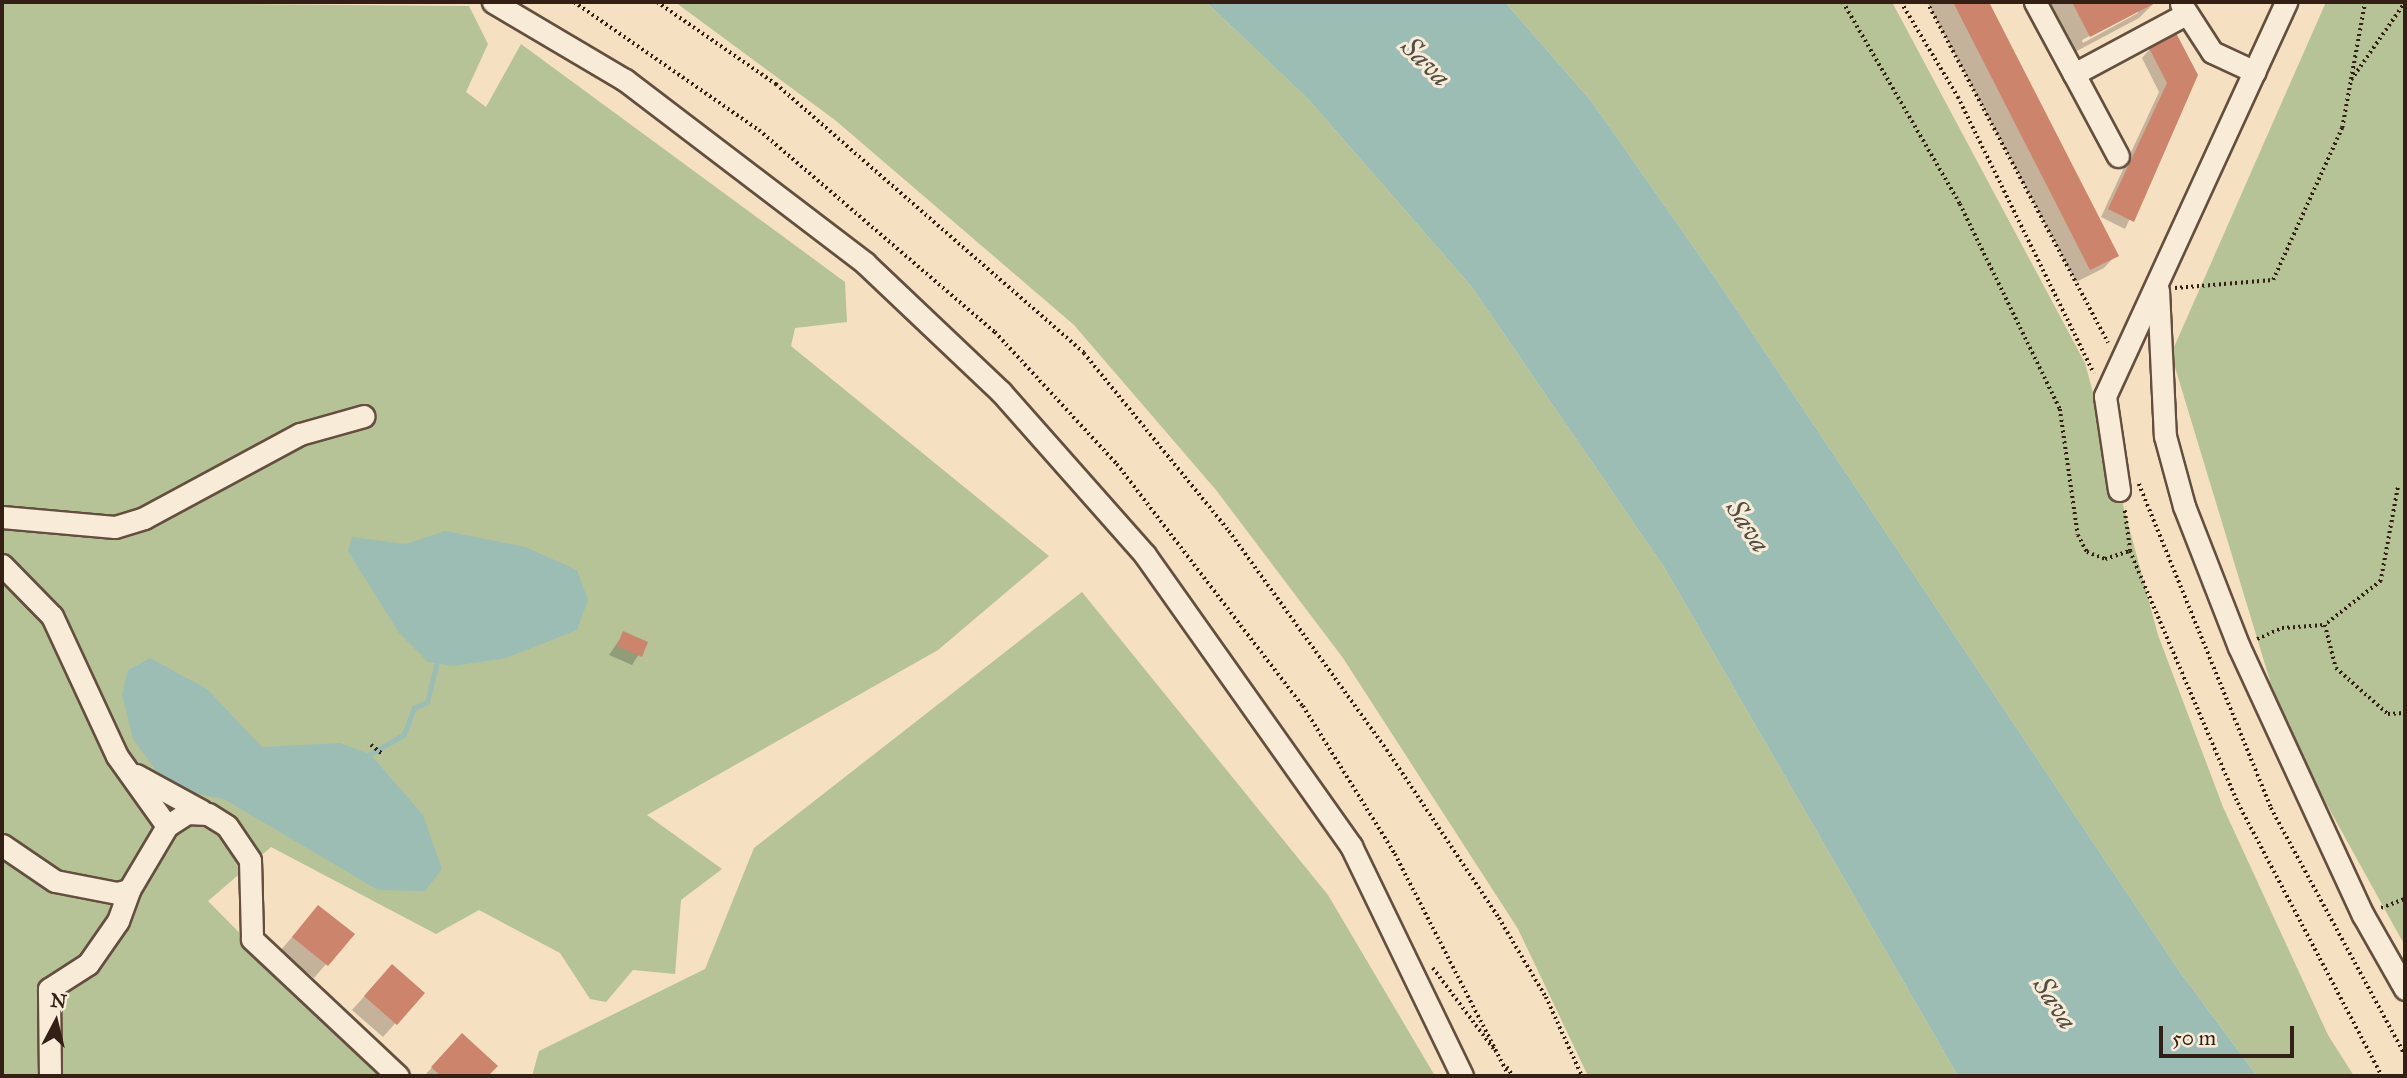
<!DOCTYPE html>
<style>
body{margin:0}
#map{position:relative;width:2407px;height:1078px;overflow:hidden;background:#f5e0c1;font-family:"IM FELL Great Primer",serif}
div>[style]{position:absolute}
.green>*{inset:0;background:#b6c397}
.water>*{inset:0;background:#9cbdb3}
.shadow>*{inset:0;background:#0003}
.stream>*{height:5px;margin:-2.5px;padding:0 2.5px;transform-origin:2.5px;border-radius:2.5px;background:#9cbdb3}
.building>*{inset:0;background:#cc846d}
.path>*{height:3.5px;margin-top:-1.75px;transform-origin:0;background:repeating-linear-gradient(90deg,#331f14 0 2px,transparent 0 5.5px)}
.roads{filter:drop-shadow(2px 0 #644f3f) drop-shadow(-2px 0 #644f3f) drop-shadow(0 2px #644f3f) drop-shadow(0 -2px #644f3f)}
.minor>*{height:21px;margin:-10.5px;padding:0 10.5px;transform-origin:10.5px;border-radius:10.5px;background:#f8ebd7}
span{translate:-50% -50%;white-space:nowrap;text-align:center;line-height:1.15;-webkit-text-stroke:6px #f8ebd7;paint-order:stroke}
.water-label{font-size:28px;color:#524e44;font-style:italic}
.frame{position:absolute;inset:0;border:4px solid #331f14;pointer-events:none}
.north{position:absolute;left:21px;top:987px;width:70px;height:70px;-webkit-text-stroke:5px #f8ebd7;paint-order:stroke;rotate:7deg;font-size:19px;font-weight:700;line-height:28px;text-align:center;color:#331f14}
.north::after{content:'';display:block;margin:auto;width:24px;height:32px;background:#331f14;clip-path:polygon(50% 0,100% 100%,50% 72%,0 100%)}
.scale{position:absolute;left:2159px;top:1026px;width:135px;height:32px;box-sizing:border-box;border:4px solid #331f14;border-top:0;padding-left:9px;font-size:21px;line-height:24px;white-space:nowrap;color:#331f14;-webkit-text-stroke:5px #f8ebd7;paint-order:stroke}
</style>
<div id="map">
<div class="green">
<div style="clip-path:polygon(2px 2px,469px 6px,488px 44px,466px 92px,486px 107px,521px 44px,845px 282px,847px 322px,795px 328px,791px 346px,1049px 556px,938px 650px,647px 815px,722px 869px,681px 900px,675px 974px,633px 970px,606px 1002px,590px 999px,560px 953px,479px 910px,436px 934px,271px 847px,208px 901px,381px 1076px,2px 1076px)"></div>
<div style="clip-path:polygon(675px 2px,1206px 2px,1309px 100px,1471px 286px,1664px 567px,1958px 1076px,1588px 1076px,1518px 929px,1343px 658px,1216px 490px,1074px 325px,835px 120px)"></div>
<div style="clip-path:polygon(1505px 2px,1892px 2px,2085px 363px,2158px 635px,2223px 807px,2328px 1035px,2354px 1076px,2257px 1076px,2180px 972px,1716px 279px,1592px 102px)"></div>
<div style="clip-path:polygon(2326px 2px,2405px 2px,2405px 946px,2284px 727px,2171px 354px)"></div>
<div style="clip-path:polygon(1082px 592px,1328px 895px,1435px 1076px,532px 1076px,539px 1051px,705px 969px,754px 848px)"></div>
</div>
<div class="water">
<div style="clip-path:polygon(1206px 2px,1505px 2px,1592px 102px,1716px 279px,2180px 972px,2257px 1076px,1958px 1076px,1664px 567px,1471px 286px,1309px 100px)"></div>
<div style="clip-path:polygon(445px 531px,525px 547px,577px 570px,588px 600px,577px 630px,506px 658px,453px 666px,428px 662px,399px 633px,348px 551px,352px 537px,406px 544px)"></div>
<div style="clip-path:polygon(150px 658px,207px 689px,262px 747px,340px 743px,370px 754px,423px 815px,442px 869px,425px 891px,378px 890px,224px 799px,169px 788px,133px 739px,122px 694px,128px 670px)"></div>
</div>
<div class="shadow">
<div style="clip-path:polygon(1927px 2px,1987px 2px,2116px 255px,2104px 268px,2076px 282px)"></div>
<div style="clip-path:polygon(evenodd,2054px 2px,2155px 2px,2139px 18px,2073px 53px,2048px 7px,2054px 2px,2138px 10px,2138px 13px,2083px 43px,2082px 40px,2138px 10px)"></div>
<div style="clip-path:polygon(2150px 49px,2196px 75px,2125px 229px,2101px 217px,2159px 92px,2142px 58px)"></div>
<div style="clip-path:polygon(624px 633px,646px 643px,632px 665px,609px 655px)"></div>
<div style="clip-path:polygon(318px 907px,352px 934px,314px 978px,280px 951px)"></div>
<div style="clip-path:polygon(379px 980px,422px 993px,383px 1037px,352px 1010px)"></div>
<div style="clip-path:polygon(450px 1048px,495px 1066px,486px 1076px,424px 1076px)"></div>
</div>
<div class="stream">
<div style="left:370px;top:754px;width:39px;rotate:-30deg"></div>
<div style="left:404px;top:734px;width:28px;rotate:-69deg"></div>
<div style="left:414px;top:708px;width:14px;rotate:-25deg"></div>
<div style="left:427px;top:702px;width:38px;rotate:-76deg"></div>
</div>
<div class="building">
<div style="clip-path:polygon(1953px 2px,1989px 2px,2119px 256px,2090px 270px)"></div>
<div style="clip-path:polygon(2072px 2px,2157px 2px,2090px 37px)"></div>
<div style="clip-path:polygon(2175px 31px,2198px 75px,2134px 222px,2108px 209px,2167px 83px,2149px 48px)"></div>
<div style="clip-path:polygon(623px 631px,648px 642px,642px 657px,617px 646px)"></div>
<div style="clip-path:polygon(318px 905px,355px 934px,328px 966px,292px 937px)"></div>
<div style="clip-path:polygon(392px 964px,425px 993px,397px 1025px,364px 996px)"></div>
<div style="clip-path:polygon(462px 1033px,498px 1066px,488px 1076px,441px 1076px,431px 1067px)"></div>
</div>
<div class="path">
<div style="left:574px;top:2px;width:225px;rotate:34.7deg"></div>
<div style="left:759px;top:130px;width:311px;rotate:40.6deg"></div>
<div style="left:995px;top:332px;width:180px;rotate:47.3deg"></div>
<div style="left:1117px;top:464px;width:305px;rotate:52.5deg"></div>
<div style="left:1303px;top:706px;width:174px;rotate:58.1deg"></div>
<div style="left:1395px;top:854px;width:250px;rotate:62.8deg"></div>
<div style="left:657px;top:2px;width:145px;rotate:34.6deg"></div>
<div style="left:776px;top:84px;width:409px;rotate:41.1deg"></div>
<div style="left:1084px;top:353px;width:230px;rotate:50.8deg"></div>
<div style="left:1229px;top:531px;width:270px;rotate:54.2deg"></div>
<div style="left:1387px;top:750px;width:202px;rotate:56.3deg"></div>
<div style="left:1499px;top:918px;width:92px;rotate:59.3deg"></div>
<div style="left:1546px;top:997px;width:87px;rotate:65.5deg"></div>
<div style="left:1843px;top:2px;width:233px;rotate:59.9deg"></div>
<div style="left:1960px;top:204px;width:228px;rotate:64deg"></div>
<div style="left:2060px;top:409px;width:127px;rotate:81.9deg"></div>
<div style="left:2078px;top:535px;width:19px;rotate:62deg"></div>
<div style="left:2087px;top:552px;width:19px;rotate:21deg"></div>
<div style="left:2105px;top:559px;width:26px;rotate:-18deg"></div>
<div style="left:2130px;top:551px;width:44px;rotate:-97.8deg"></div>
<div style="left:1901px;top:2px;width:111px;rotate:59deg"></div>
<div style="left:1958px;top:97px;width:308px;rotate:63.8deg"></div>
<div style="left:1927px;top:2px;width:386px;rotate:62deg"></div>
<div style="left:2351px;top:80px;width:95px;rotate:-55.3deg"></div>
<div style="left:2175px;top:288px;width:98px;rotate:-4.7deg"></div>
<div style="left:2273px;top:280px;width:167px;rotate:-65.6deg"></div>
<div style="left:2342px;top:128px;width:128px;rotate:-79.7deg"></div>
<div style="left:2139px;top:484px;width:350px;rotate:67.8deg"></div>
<div style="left:2271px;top:808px;width:281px;rotate:61.5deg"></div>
<div style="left:2398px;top:488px;width:95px;rotate:100.4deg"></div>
<div style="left:2381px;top:581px;width:71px;rotate:141.8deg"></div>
<div style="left:2325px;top:625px;width:44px;rotate:75.7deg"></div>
<div style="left:2336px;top:668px;width:69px;rotate:41.5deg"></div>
<div style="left:2388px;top:714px;width:17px;rotate:-3deg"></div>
<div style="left:2130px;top:551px;width:274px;rotate:66.8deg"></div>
<div style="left:2238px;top:803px;width:309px;rotate:62.2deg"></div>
<div style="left:2257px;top:639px;width:27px;rotate:-24deg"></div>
<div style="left:2282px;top:628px;width:42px;rotate:-4.1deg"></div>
<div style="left:371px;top:745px;width:16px;rotate:38deg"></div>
<div style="left:2381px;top:908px;width:26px;rotate:-21deg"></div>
<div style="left:1433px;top:968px;width:105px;rotate:53.1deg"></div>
<div style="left:1507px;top:1067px;width:11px;rotate:56deg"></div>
</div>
<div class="roads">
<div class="minor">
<div style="left:493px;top:2px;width:153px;rotate:30.6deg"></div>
<div style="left:625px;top:80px;width:302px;rotate:37.3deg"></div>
<div style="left:865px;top:263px;width:187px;rotate:43.5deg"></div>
<div style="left:1001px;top:392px;width:217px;rotate:48.5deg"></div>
<div style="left:1145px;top:555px;width:357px;rotate:54.7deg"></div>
<div style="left:1351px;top:846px;width:255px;rotate:64.2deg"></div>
<div style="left:2035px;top:2px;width:82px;rotate:61.6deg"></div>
<div style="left:2074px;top:74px;width:127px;rotate:-28.2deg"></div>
<div style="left:2181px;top:4px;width:57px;rotate:57.1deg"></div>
<div style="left:2212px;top:52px;width:47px;rotate:24.9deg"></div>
<div style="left:2074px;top:74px;width:93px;rotate:61.8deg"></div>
<div style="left:2158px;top:290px;width:146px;rotate:87.3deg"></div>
<div style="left:2165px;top:436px;width:73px;rotate:74.8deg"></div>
<div style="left:2184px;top:506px;width:151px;rotate:68.7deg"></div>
<div style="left:2239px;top:647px;width:295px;rotate:65.2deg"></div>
<div style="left:2363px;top:915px;width:85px;rotate:60.4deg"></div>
<div style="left:2119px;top:490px;width:95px;rotate:-98.5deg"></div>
<div style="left:2105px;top:396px;width:434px;rotate:-65.3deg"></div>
<div style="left:2px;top:517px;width:113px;rotate:5.1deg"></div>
<div style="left:115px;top:527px;width:30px;rotate:-17deg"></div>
<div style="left:144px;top:518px;width:177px;rotate:-28.3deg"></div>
<div style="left:300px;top:434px;width:66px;rotate:-15.7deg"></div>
<div style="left:2px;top:565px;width:71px;rotate:45.6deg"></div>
<div style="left:52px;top:616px;width:154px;rotate:65.1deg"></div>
<div style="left:117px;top:756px;width:86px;rotate:54.5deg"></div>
<div style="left:167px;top:826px;width:74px;rotate:120.7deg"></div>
<div style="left:129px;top:890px;width:12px;rotate:166deg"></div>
<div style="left:117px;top:893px;width:63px;rotate:-169deg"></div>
<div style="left:55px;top:881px;width:64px;rotate:-145.8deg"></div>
<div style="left:136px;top:775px;width:75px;rotate:28.6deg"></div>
<div style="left:167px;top:826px;width:24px;rotate:-33deg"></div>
<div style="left:187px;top:813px;width:21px;rotate:3deg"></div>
<div style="left:208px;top:814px;width:22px;rotate:32deg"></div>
<div style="left:227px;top:826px;width:41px;rotate:55.9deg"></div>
<div style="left:250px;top:860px;width:79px;rotate:88.5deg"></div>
<div style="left:252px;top:939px;width:200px;rotate:43.2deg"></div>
<div style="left:50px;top:1076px;width:87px;rotate:-90.7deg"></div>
<div style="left:49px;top:989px;width:46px;rotate:-32.7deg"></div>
<div style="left:88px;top:964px;width:52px;rotate:-55.1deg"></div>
<div style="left:118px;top:921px;width:33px;rotate:-70deg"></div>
</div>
</div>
<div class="water-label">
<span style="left:1426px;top:62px;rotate:45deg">Sava</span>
<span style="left:1748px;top:526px;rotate:57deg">Sava</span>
<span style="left:2055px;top:1003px;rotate:57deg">Sava</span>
</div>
<div class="frame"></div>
<div class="north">N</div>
<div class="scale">50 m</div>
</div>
